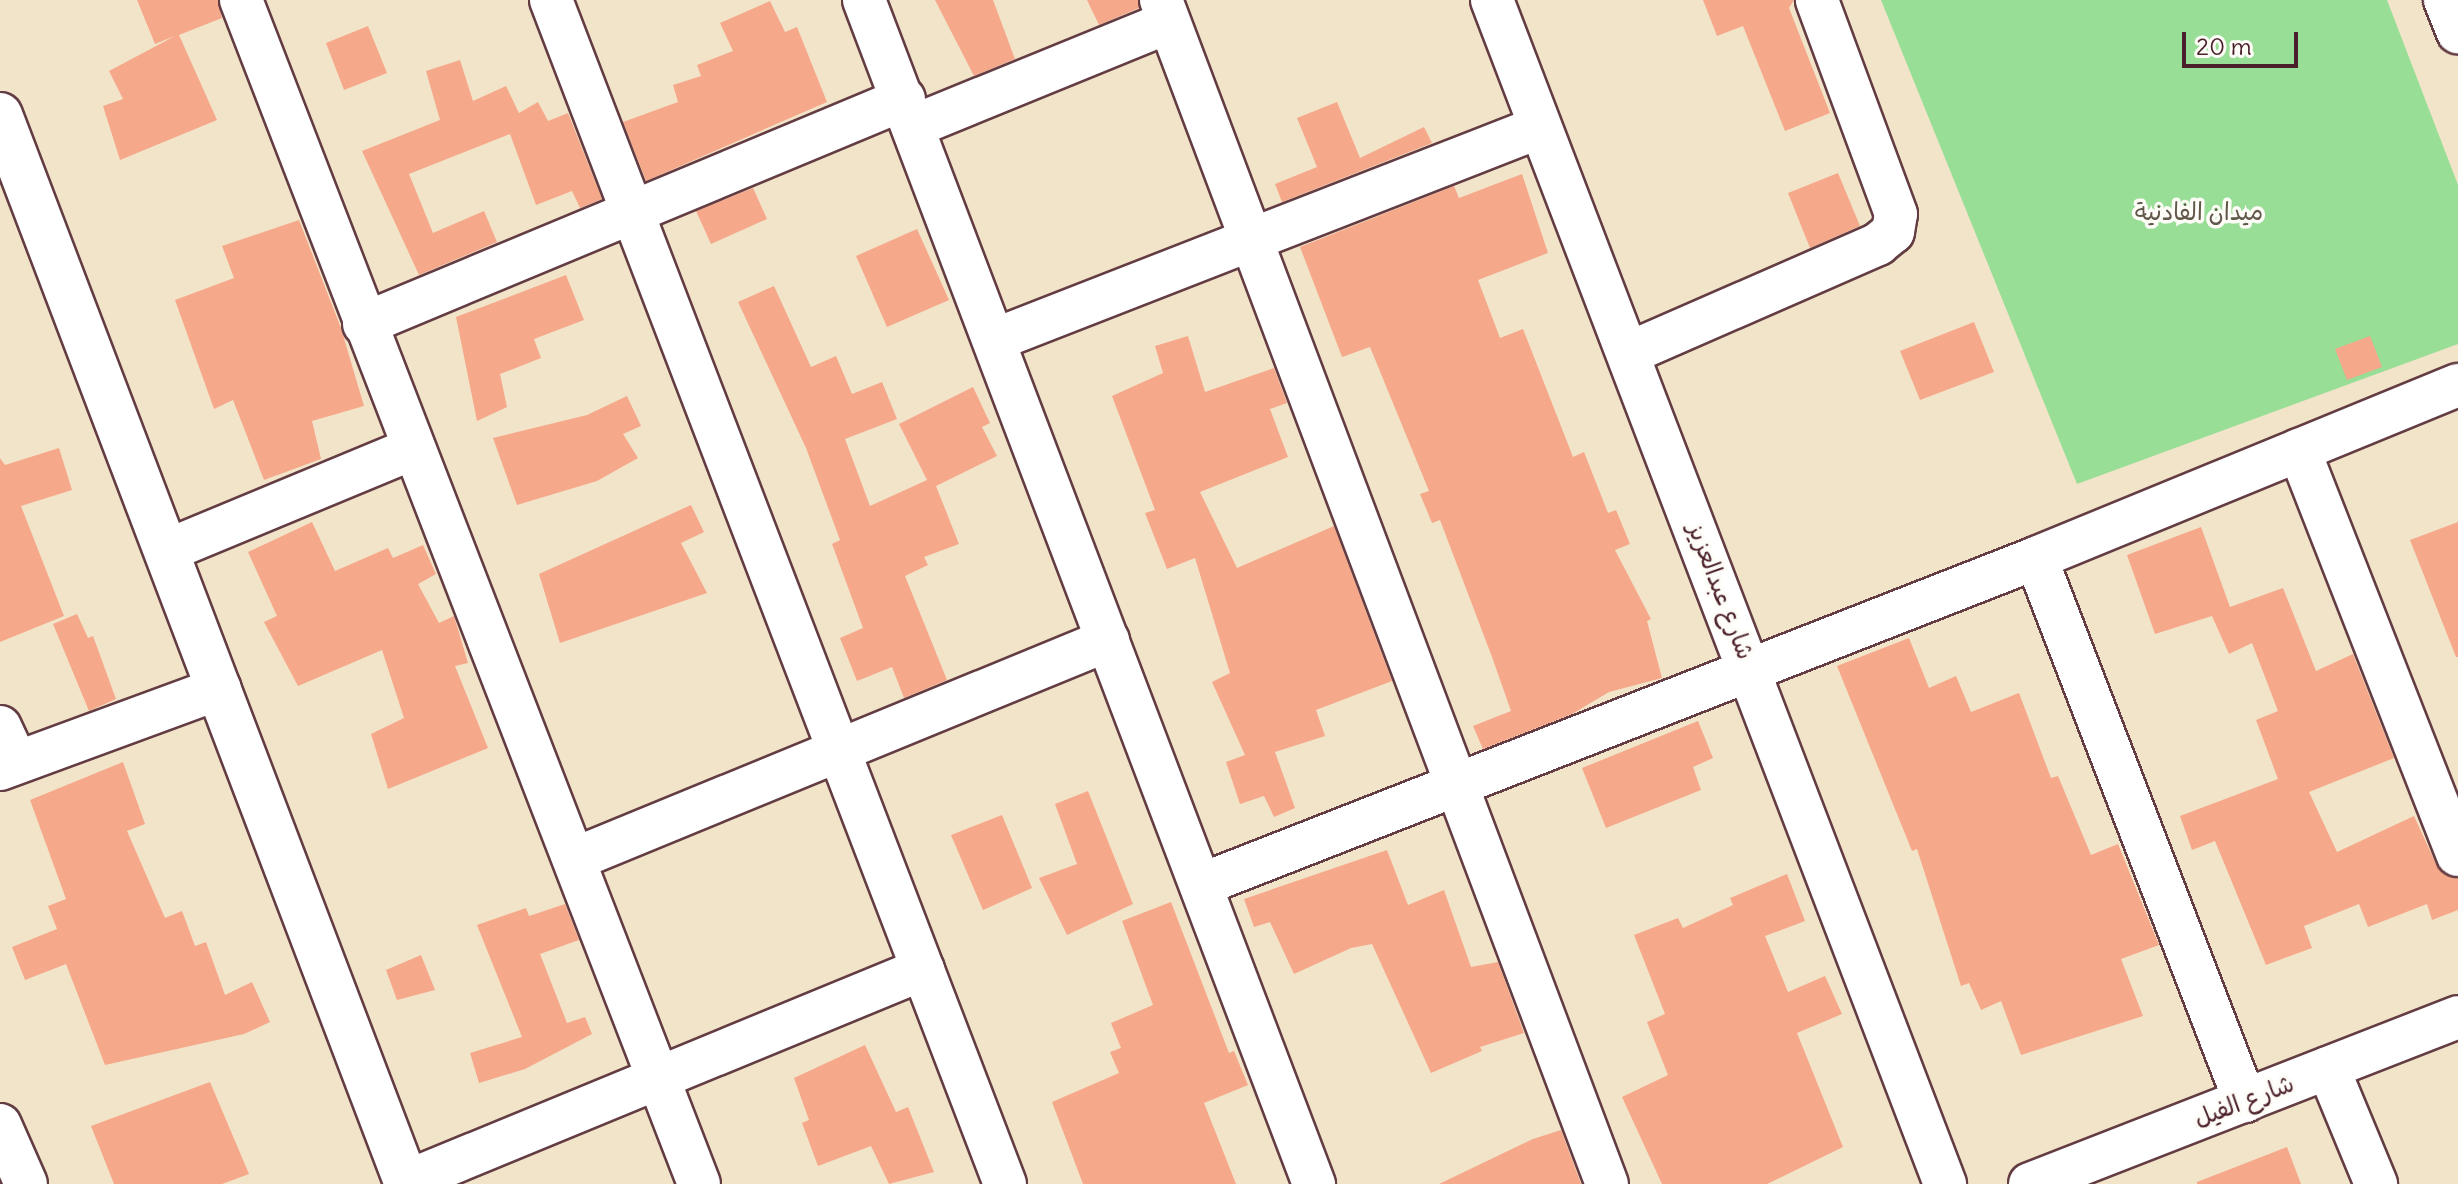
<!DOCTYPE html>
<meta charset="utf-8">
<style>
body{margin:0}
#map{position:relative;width:2458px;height:1184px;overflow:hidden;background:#f2e4c9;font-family:Delius,"Playpen Sans Arabic",sans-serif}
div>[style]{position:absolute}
.green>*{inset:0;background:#98de97}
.building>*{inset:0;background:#f6a88b}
.roads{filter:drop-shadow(2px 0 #633d43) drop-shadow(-2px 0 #633d43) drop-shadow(0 2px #633d43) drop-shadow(0 -2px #633d43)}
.minor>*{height:42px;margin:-21px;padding:0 21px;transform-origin:21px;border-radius:21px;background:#fff}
.tertiary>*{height:44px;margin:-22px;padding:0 22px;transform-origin:22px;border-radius:22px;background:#fff}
span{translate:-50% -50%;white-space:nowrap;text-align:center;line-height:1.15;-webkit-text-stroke:7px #fdfcf7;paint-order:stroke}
.park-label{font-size:24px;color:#61584b}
.street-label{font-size:24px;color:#4a1f2b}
.scale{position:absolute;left:2182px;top:32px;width:116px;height:36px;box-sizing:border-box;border:4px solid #4a1f2b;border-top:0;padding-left:10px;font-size:24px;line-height:28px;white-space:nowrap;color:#4a1f2b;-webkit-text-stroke:6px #fdfcf7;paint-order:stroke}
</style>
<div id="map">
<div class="green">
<div style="clip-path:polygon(1881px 0,2387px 0,2458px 185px,2458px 344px,2077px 484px)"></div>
</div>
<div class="building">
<div style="clip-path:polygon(137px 0,218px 0,222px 18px,179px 35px,217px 120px,120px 160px,103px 106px,123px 99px,109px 71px,175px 36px,155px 44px)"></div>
<div style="clip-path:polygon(935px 0,993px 0,1015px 59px,974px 76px)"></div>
<div style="clip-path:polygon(1087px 0,1138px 0,1139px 8px,1099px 25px)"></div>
<div style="clip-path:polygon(1703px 0,1794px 0,1789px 8px,1830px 113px,1785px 131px,1743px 26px,1717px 36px)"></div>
<div style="clip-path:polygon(770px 1px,785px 32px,797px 27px,827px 102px,646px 181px,623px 122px,678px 102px,673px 85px,701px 76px,697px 65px,733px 51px,720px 23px)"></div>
<div style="clip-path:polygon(368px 26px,387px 73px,344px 90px,326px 43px)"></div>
<div style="clip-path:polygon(460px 60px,473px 101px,506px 86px,519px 113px,538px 102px,548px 121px,568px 113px,602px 199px,580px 208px,572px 191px,536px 205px,510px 134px,409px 174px,433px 233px,484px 211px,497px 242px,419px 275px,362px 151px,440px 120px,426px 71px)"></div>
<div style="clip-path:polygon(1337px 102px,1360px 158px,1424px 127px,1432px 143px,1282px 202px,1275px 184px,1317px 167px,1297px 118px)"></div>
<div style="clip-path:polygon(1838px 173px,1860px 226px,1810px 248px,1788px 193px)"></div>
<div style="clip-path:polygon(1522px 174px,1548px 253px,1478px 280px,1500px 338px,1523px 329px,1573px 457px,1584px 452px,1608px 513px,1616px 510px,1630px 544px,1615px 550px,1651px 619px,1647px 621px,1662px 678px,1609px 692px,1572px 714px,1483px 749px,1473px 726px,1511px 711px,1492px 657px,1440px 520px,1432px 523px,1420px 494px,1429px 491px,1370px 347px,1342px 357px,1300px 247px,1454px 186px,1459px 198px)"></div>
<div style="clip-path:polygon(753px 188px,767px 219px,711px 244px,696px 211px)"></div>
<div style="clip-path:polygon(299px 220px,341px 328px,364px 406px,312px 421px,321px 459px,264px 480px,233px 400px,214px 409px,175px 300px,234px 278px,222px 246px)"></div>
<div style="clip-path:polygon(917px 229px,949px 300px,887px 327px,856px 256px)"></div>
<div style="clip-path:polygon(566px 275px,584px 320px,534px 339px,541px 358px,500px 374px,507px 407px,477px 421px,456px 317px)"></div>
<div style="clip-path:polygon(774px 286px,811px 367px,836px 356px,852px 394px,882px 382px,897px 419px,845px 439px,870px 506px,927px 480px,899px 424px,973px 387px,990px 423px,982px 427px,997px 456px,936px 486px,959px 544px,924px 557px,928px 565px,905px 576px,947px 680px,904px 698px,892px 667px,857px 681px,840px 638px,863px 628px,832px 544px,840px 540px,806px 448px,738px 302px)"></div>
<div style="clip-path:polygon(1974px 322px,1994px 372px,1920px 400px,1900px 351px)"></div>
<div style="clip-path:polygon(1188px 336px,1205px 392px,1274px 368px,1287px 403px,1270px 409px,1288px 457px,1200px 492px,1237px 568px,1334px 526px,1392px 681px,1316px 710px,1325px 736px,1275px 752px,1295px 808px,1274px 817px,1264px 796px,1240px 804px,1226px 762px,1245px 755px,1212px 682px,1230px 673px,1195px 558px,1167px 569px,1145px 513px,1155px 510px,1112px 396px,1163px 373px,1155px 346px)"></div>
<div style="clip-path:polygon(2370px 336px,2382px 367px,2347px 380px,2335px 349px)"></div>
<div style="clip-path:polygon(627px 396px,641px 426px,623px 434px,638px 458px,597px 481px,517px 505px,493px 438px,587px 415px)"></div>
<div style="clip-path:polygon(59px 448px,72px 490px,21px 506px,64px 616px,0 642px,0 458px,5px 465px)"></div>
<div style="clip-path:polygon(691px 505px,704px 532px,681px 543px,707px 593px,560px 643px,539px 574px)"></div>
<div style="clip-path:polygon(312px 522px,335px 571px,388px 548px,393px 558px,423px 545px,436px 574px,418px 584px,439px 623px,454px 616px,468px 663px,455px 666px,488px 748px,388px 789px,371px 734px,404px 718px,382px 650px,298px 686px,264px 622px,277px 616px,248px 552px)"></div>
<div style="clip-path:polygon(2458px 522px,2458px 657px,2456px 657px,2410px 540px)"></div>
<div style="clip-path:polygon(2201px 527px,2230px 607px,2283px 588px,2316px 671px,2353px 654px,2356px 662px,2394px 758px,2309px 792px,2337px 852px,2414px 816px,2436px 864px,2444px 874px,2458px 878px,2458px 910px,2432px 920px,2427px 904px,2368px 927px,2359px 904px,2304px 926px,2312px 948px,2266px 965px,2215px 841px,2192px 850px,2180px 816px,2278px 779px,2256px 720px,2278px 711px,2252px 643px,2229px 654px,2212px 616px,2155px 634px,2127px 555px)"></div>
<div style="clip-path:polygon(77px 614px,88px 638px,93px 636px,116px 699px,89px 711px,53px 624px)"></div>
<div style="clip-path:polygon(1909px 638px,1929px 688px,1956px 676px,1971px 712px,2019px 693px,2051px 778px,2058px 776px,2091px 855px,2118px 844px,2159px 945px,2121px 959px,2143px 1016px,2021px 1055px,2001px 1001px,1981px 1010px,1969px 983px,1961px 986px,1917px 849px,1912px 851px,1837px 666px)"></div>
<div style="clip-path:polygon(1698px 721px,1713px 758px,1693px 767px,1701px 790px,1606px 828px,1582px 768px)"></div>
<div style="clip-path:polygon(123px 762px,145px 824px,127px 831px,165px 918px,182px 911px,195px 946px,206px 942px,225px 995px,252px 982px,270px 1022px,244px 1034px,105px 1065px,66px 964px,25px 980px,12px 947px,57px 929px,48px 906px,66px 899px,30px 800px)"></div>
<div style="clip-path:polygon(1088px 791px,1133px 904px,1067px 935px,1039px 878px,1077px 864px,1055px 804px)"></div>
<div style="clip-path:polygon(1002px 815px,1032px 888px,983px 910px,951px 835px)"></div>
<div style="clip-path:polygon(1387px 850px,1408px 905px,1444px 890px,1471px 967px,1498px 962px,1524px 1033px,1480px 1047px,1482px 1051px,1431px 1073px,1372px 944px,1351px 948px,1294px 974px,1270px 922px,1254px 927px,1244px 899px)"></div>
<div style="clip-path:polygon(1787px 874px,1805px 921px,1765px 936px,1788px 992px,1825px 976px,1842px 1014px,1797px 1033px,1843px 1147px,1767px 1184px,1662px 1184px,1622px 1097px,1668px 1075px,1647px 1022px,1665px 1014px,1634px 935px,1678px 918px,1683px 928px,1733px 905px,1730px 898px)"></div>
<div style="clip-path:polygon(1171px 902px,1229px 1053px,1234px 1051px,1248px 1085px,1204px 1103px,1236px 1184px,1083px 1184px,1052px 1102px,1119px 1073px,1110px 1052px,1121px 1048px,1111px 1023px,1153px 1005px,1122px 921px)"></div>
<div style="clip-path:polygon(565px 904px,579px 940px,540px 954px,567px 1023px,585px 1017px,592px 1034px,525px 1069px,479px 1083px,470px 1053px,522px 1037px,477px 925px,526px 908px,529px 916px)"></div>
<div style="clip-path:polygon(421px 955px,435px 990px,397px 1000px,386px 970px)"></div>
<div style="clip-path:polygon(865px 1045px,896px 1112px,908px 1107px,934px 1172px,889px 1184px,871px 1146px,818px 1166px,802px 1123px,809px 1120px,794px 1078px)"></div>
<div style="clip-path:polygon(210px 1082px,249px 1174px,222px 1184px,114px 1184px,91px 1126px)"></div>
<div style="clip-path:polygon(1561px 1130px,1581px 1184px,1439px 1184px,1533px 1139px)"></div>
<div style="clip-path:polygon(2287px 1147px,2301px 1184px,2197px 1184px,2197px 1182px)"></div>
</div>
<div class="roads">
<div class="minor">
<div style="left:241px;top:0;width:1269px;rotate:68.85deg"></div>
<div style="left:551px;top:0;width:1268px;rotate:69.02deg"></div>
<div style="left:864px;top:0;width:1267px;rotate:69.19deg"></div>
<div style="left:1161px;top:0;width:1265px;rotate:69.36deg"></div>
<div style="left:1492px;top:0;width:1268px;rotate:69.06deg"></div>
<div style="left:2445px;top:0;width:35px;rotate:68deg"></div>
<div style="left:914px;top:126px;width:275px;rotate:-22.2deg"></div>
<div style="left:364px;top:324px;width:585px;rotate:-22.62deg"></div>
<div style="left:994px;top:340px;width:586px;rotate:-21.31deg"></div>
<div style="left:1629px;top:353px;width:272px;rotate:-23.6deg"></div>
<div style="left:1878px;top:244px;width:19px;rotate:-39deg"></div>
<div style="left:1893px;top:232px;width:18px;rotate:-81deg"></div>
<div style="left:1896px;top:214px;width:228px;rotate:-110.3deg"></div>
<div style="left:2299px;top:450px;width:435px;rotate:68.6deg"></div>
<div style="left:168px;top:550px;width:264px;rotate:-22.5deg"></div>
<div style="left:2036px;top:558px;width:582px;rotate:68.95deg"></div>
<div style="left:0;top:727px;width:38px;rotate:65deg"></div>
<div style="left:0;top:769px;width:234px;rotate:-20.2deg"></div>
<div style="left:577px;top:858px;width:574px;rotate:-22.32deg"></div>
<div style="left:1203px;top:884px;width:895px;rotate:-21.37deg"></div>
<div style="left:2036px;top:558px;width:456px;rotate:-22.3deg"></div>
<div style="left:2328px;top:1068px;width:126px;rotate:67.5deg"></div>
<div style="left:0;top:1125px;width:64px;rotate:66.2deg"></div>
<div style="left:406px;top:1182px;width:559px;rotate:-22.39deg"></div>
<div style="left:2030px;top:1184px;width:459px;rotate:-21.3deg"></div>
</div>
<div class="tertiary">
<div style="left:0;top:115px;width:1144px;rotate:69.16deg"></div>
</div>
</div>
<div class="park-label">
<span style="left:2199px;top:212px">ميدان الفادنية</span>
</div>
<div class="street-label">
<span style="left:1721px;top:591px;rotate:69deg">شارع عبدالعزيز</span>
<span style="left:2244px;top:1101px;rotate:-21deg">شارع الفيل</span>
</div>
<div class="scale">20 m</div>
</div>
